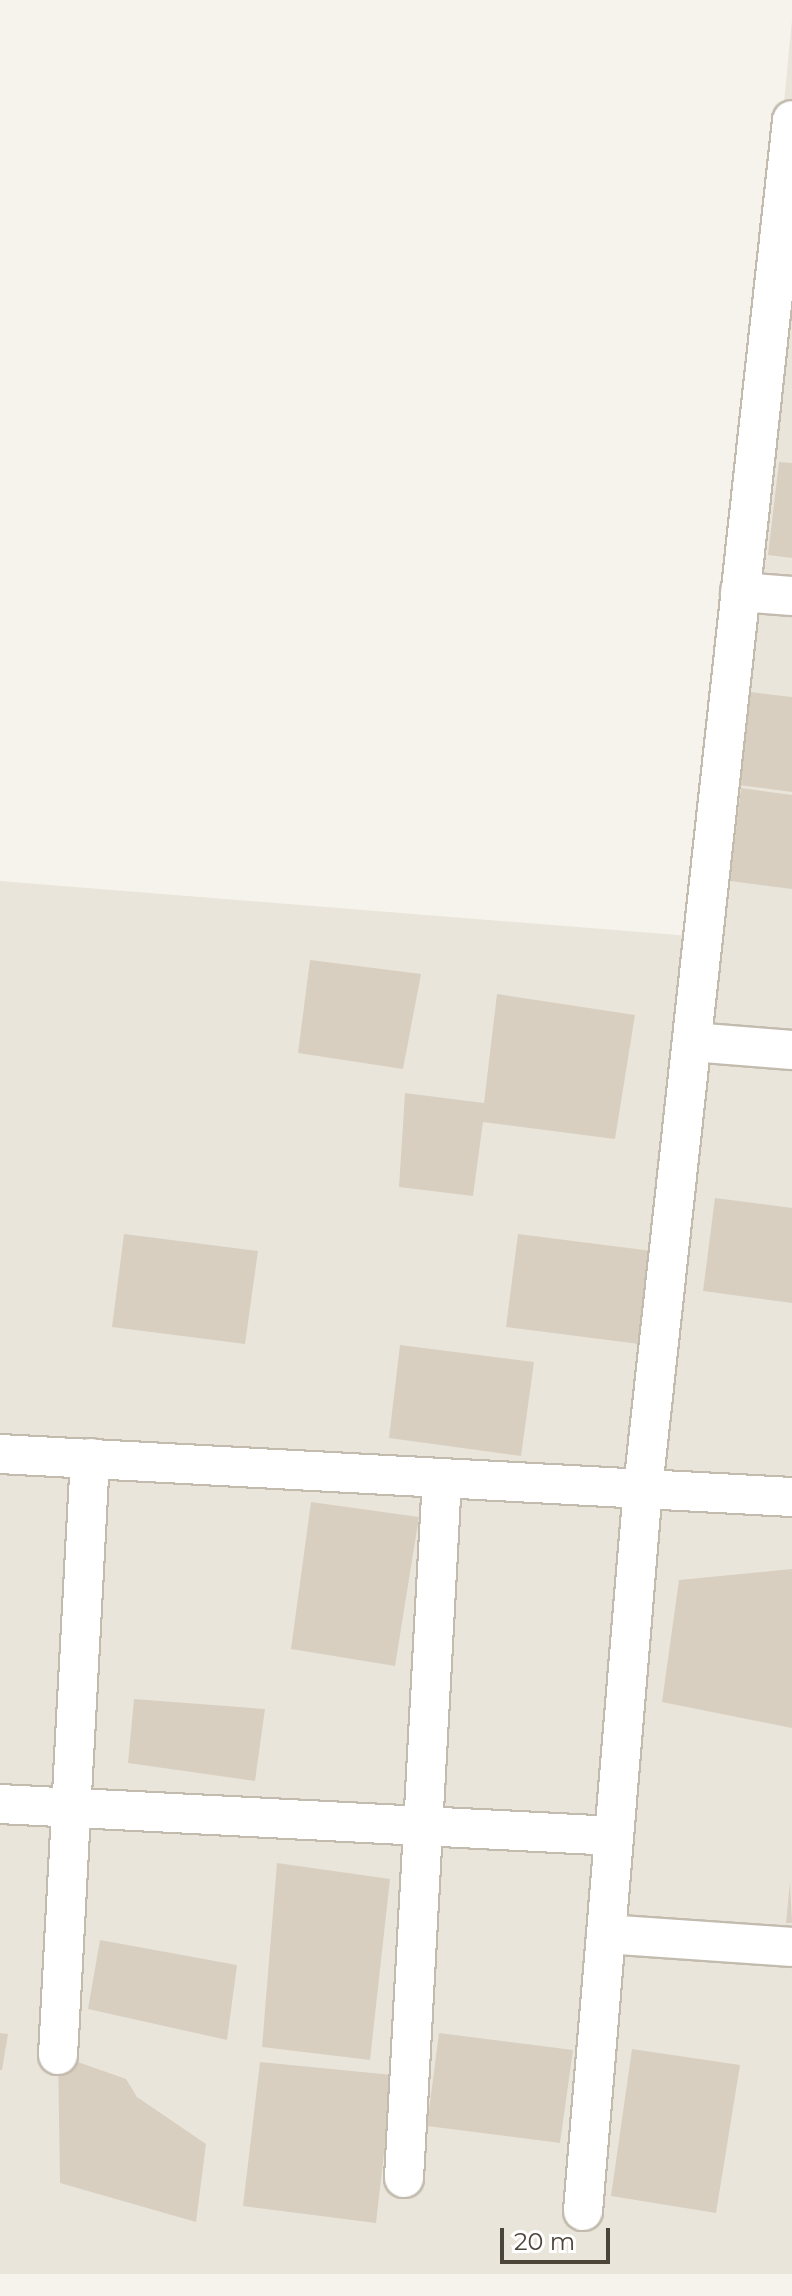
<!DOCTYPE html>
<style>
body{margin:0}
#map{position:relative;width:792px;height:2296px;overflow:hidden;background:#f6f3ec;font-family:Montserrat,sans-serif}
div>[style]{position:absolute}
.residential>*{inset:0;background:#eae5da}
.building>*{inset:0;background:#d8cfc1}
.roads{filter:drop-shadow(2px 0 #c2bbae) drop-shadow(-2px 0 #c2bbae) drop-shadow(0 2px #c2bbae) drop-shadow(0 -2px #c2bbae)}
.street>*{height:38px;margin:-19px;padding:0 19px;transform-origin:19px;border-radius:19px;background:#fff}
span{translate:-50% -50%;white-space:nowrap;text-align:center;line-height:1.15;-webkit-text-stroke:6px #fff;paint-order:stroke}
.scale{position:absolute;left:500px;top:2228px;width:110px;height:36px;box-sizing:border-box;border:4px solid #4b4439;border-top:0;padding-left:10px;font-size:24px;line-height:28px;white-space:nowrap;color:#4b4439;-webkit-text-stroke:6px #fff;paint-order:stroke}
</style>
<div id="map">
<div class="residential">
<div style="clip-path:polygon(792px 20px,792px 2274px,0 2274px,0 881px,703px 937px)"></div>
</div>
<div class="building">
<div style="clip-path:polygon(779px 462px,792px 463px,792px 558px,768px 555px)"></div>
<div style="clip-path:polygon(750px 692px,792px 697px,792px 792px,738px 785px)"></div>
<div style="clip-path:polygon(741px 788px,792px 795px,792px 889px,730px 881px)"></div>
<div style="clip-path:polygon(310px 960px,421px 974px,403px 1069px,298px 1053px)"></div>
<div style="clip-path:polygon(497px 994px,635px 1015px,615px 1139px,483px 1122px,473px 1196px,399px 1187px,405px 1093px,484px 1103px)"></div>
<div style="clip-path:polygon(715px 1198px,792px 1208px,792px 1303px,703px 1291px)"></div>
<div style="clip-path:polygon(124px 1234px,258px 1251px,245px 1344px,112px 1327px)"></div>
<div style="clip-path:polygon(518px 1234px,652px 1251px,639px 1344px,506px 1327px)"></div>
<div style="clip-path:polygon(400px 1345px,534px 1362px,521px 1456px,389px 1438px)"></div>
<div style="clip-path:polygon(311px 1502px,419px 1517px,395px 1666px,291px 1649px)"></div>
<div style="clip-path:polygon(792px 1569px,792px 1728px,662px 1702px,679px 1580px)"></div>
<div style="clip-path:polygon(134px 1699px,265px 1709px,255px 1781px,128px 1763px)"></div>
<div style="clip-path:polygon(277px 1863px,390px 1879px,370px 2060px,262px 2047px)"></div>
<div style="clip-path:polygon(790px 1882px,792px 1923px,786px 1923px)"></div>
<div style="clip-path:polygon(100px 1940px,237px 1965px,227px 2040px,88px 2009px)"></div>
<div style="clip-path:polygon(0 2033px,8px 2034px,2px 2070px,0 2070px)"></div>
<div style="clip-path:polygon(439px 2033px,573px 2050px,560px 2143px,427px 2126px)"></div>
<div style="clip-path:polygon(632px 2049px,740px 2065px,716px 2213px,611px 2196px)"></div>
<div style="clip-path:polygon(58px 2055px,126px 2079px,137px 2097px,206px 2144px,196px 2222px,60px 2183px)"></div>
<div style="clip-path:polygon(260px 2062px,393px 2075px,376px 2223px,243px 2206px)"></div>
</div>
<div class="roads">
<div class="street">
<div style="left:740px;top:592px;width:52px;rotate:4.4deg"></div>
<div style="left:692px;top:1042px;width:100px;rotate:4.6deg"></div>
<div style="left:0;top:1454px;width:793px;rotate:3.11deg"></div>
<div style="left:0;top:1804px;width:615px;rotate:2.98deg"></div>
<div style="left:606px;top:1934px;width:186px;rotate:4deg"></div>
<div style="left:58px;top:2055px;width:598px;rotate:-86.93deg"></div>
<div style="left:404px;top:2178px;width:701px;rotate:-86.89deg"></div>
<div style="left:583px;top:2211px;width:725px;rotate:-85.26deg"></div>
<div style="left:643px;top:1488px;width:1376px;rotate:-83.78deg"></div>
</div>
</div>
<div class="scale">20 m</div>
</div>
